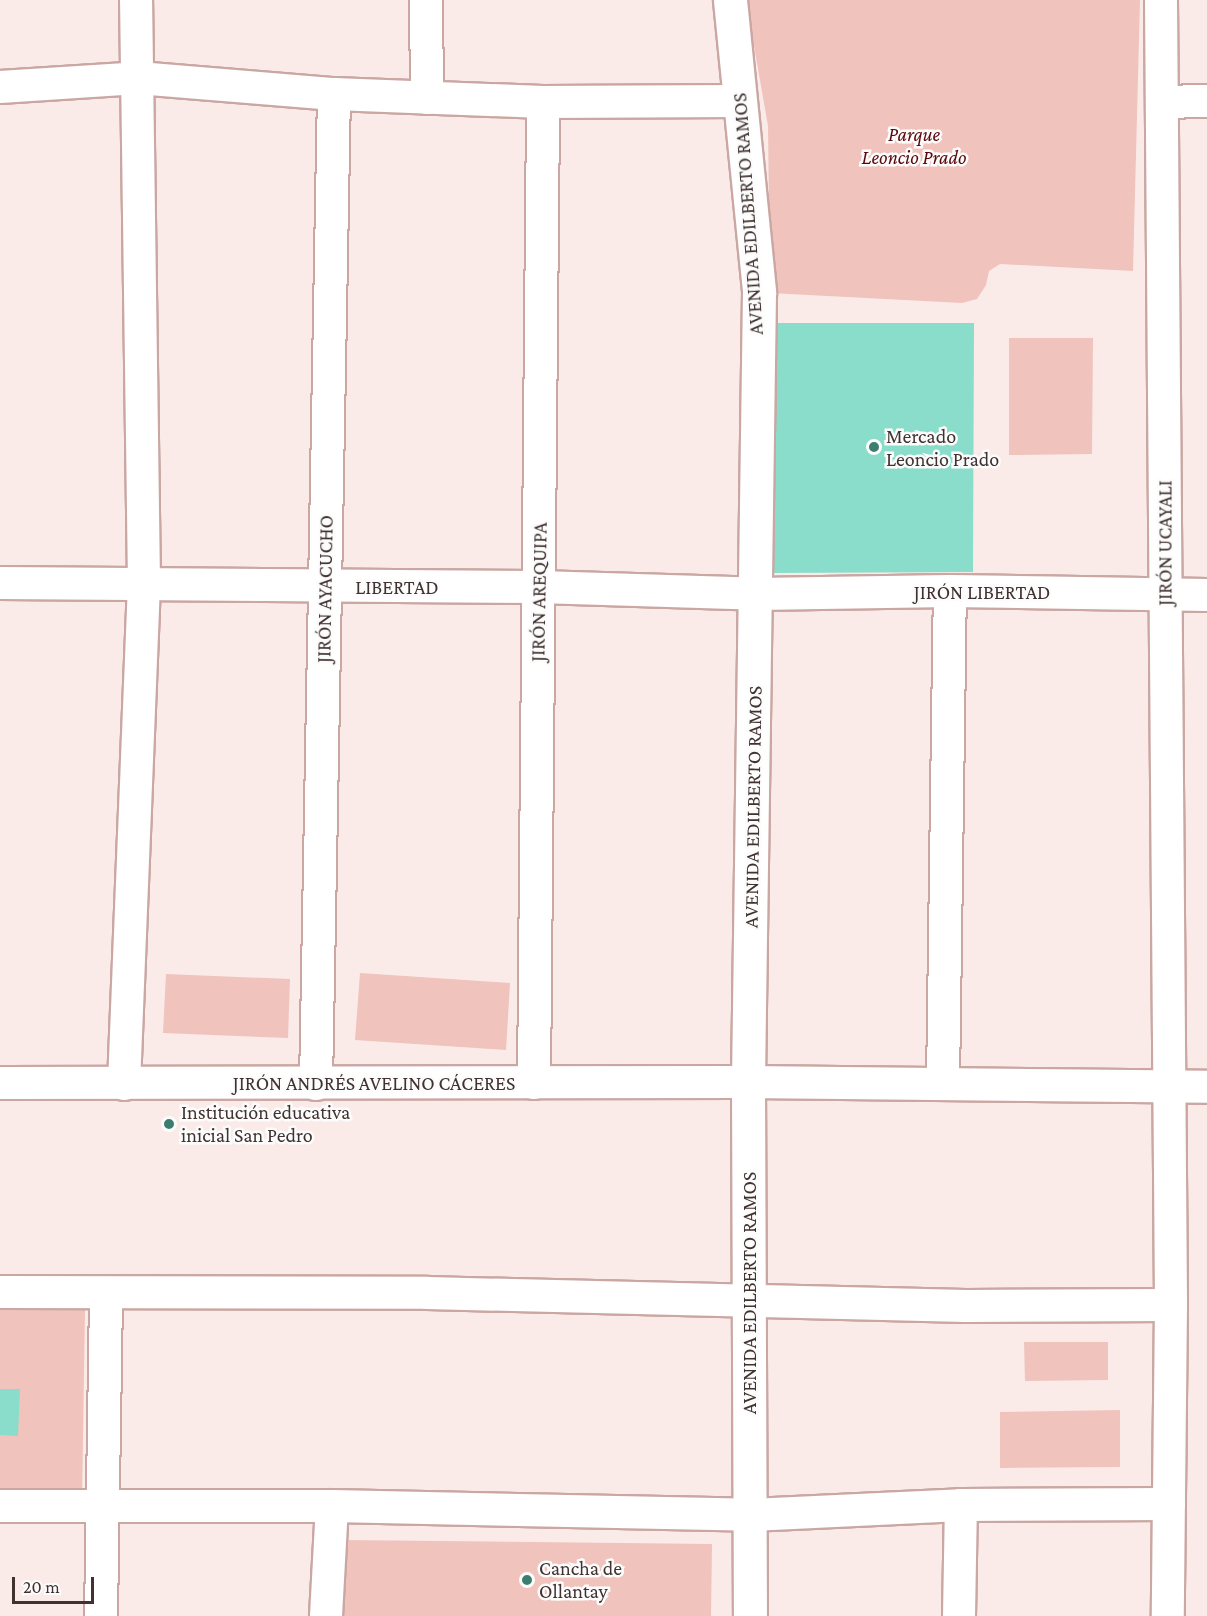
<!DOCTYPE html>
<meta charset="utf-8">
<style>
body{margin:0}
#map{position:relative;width:1207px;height:1616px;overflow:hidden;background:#faebe9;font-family:"Crimson Pro",serif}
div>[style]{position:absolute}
.green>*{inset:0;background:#f0c3bd}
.building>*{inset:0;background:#8addca}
.roads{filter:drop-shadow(2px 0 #caa7a3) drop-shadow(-2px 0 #caa7a3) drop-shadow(0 2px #caa7a3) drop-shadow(0 -2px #caa7a3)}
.minor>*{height:32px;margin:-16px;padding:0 16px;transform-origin:16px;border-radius:16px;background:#fff}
.tertiary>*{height:33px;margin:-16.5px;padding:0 16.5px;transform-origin:16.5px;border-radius:16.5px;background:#fff}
.dots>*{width:16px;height:16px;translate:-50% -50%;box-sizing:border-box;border:3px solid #fcfcfc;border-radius:50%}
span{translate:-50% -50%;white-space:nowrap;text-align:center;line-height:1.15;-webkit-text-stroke:5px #fcfcfc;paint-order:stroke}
.park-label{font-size:20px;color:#5b070a;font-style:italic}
.street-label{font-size:20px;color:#403230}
.poi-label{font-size:20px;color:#403230}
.left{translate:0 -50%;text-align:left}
.scale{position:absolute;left:12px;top:1577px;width:82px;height:27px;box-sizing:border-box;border:3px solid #403230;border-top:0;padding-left:8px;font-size:18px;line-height:21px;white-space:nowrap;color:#403230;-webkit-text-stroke:4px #fcfcfc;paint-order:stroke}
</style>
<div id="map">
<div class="green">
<div style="clip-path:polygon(746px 0,1140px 0,1133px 271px,1000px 264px,989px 271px,986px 285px,977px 299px,962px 303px,770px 293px,768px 126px)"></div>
<div style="clip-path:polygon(1009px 338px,1093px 338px,1092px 454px,1009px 455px)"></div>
<div style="clip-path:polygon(360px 973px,510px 983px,506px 1050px,355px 1040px)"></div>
<div style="clip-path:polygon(166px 974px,290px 979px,288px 1038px,163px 1033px)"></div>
<div style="clip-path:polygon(0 1310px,85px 1310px,82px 1501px,0 1500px)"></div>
<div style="clip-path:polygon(1024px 1342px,1108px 1342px,1108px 1380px,1025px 1381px)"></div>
<div style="clip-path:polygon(1120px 1410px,1120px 1467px,1000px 1468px,1000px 1412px)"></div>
<div style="clip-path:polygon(344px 1540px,712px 1544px,711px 1616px,343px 1616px)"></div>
</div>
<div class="building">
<div style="clip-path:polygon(774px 323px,974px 323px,973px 572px,773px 573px)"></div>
<div style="clip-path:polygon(0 1389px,20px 1389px,18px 1436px,0 1435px)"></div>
</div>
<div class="roads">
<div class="minor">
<div style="left:426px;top:0;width:98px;rotate:89.4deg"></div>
<div style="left:1161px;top:0;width:1305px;rotate:89.56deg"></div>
<div style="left:1171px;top:1305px;width:311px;rotate:90.6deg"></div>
<div style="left:0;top:87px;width:138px;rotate:-3.7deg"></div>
<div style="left:138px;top:78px;width:197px;rotate:4.7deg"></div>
<div style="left:334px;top:94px;width:209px;rotate:2.2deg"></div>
<div style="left:543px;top:102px;width:197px;rotate:-0.3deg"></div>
<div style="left:1162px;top:102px;width:45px;rotate:-1.3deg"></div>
<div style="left:0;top:583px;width:539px;rotate:0.43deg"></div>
<div style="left:539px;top:587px;width:218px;rotate:1.8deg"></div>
<div style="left:757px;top:594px;width:193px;rotate:-0.9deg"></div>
<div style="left:950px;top:591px;width:257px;rotate:0.9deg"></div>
<div style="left:0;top:1083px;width:748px;rotate:-0.08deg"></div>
<div style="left:748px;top:1082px;width:459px;rotate:0.6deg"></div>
<div style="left:534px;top:1083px;width:981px;rotate:-89.47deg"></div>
<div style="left:124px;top:1084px;width:500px;rotate:-87.71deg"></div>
<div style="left:144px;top:584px;width:584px;rotate:-90.78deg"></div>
<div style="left:316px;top:1084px;width:990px;rotate:-88.96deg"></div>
<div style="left:943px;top:1084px;width:493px;rotate:-89.2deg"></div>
<div style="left:0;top:1292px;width:427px;rotate:0.1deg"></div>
<div style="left:427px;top:1293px;width:539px;rotate:1.38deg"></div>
<div style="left:966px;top:1306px;width:205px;rotate:-0.3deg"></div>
<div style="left:0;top:1506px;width:332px"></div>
<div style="left:332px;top:1506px;width:419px;rotate:1.2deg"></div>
<div style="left:751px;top:1515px;width:210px;rotate:-2.7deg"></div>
<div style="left:961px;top:1505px;width:208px;rotate:-0.3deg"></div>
<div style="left:101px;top:1616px;width:322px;rotate:-89.1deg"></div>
<div style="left:326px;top:1616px;width:110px;rotate:-86.9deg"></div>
<div style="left:959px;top:1616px;width:111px;rotate:-89deg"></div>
</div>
<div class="tertiary">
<div style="left:730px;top:0;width:293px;rotate:84.3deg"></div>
<div style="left:759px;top:292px;width:790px;rotate:90.8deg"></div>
<div style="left:748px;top:1082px;width:534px;rotate:89.79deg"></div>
</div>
</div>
<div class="dots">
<div style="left:874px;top:447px;background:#3b7e70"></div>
<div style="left:169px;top:1124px;background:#3b7e70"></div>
<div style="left:527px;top:1580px;background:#3b7e70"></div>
</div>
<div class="park-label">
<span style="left:914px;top:146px">Parque<br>Leoncio Prado</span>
</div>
<div class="street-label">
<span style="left:748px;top:214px;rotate:-94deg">AVENIDA EDILBERTO RAMOS</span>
<span style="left:1165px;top:543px;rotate:-90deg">JIRÓN UCAYALI</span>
<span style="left:397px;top:587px">LIBERTAD</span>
<span style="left:325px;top:589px;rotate:-89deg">JIRÓN AYACUCHO</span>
<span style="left:539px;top:592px;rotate:-89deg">JIRÓN AREQUIPA</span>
<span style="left:982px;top:592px">JIRÓN LIBERTAD</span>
<span style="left:753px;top:807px;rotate:-89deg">AVENIDA EDILBERTO RAMOS</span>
<span style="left:374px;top:1083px">JIRÓN ANDRÉS AVELINO CÁCERES</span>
<span style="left:749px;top:1293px;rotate:-90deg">AVENIDA EDILBERTO RAMOS</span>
</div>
<div class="poi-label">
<span class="left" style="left:886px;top:448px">Mercado<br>Leoncio Prado</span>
<span class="left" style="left:181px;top:1124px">Institución educativa<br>inicial San Pedro</span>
<span class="left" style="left:539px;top:1580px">Cancha de<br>Ollantay</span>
</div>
<div class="scale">20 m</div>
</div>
